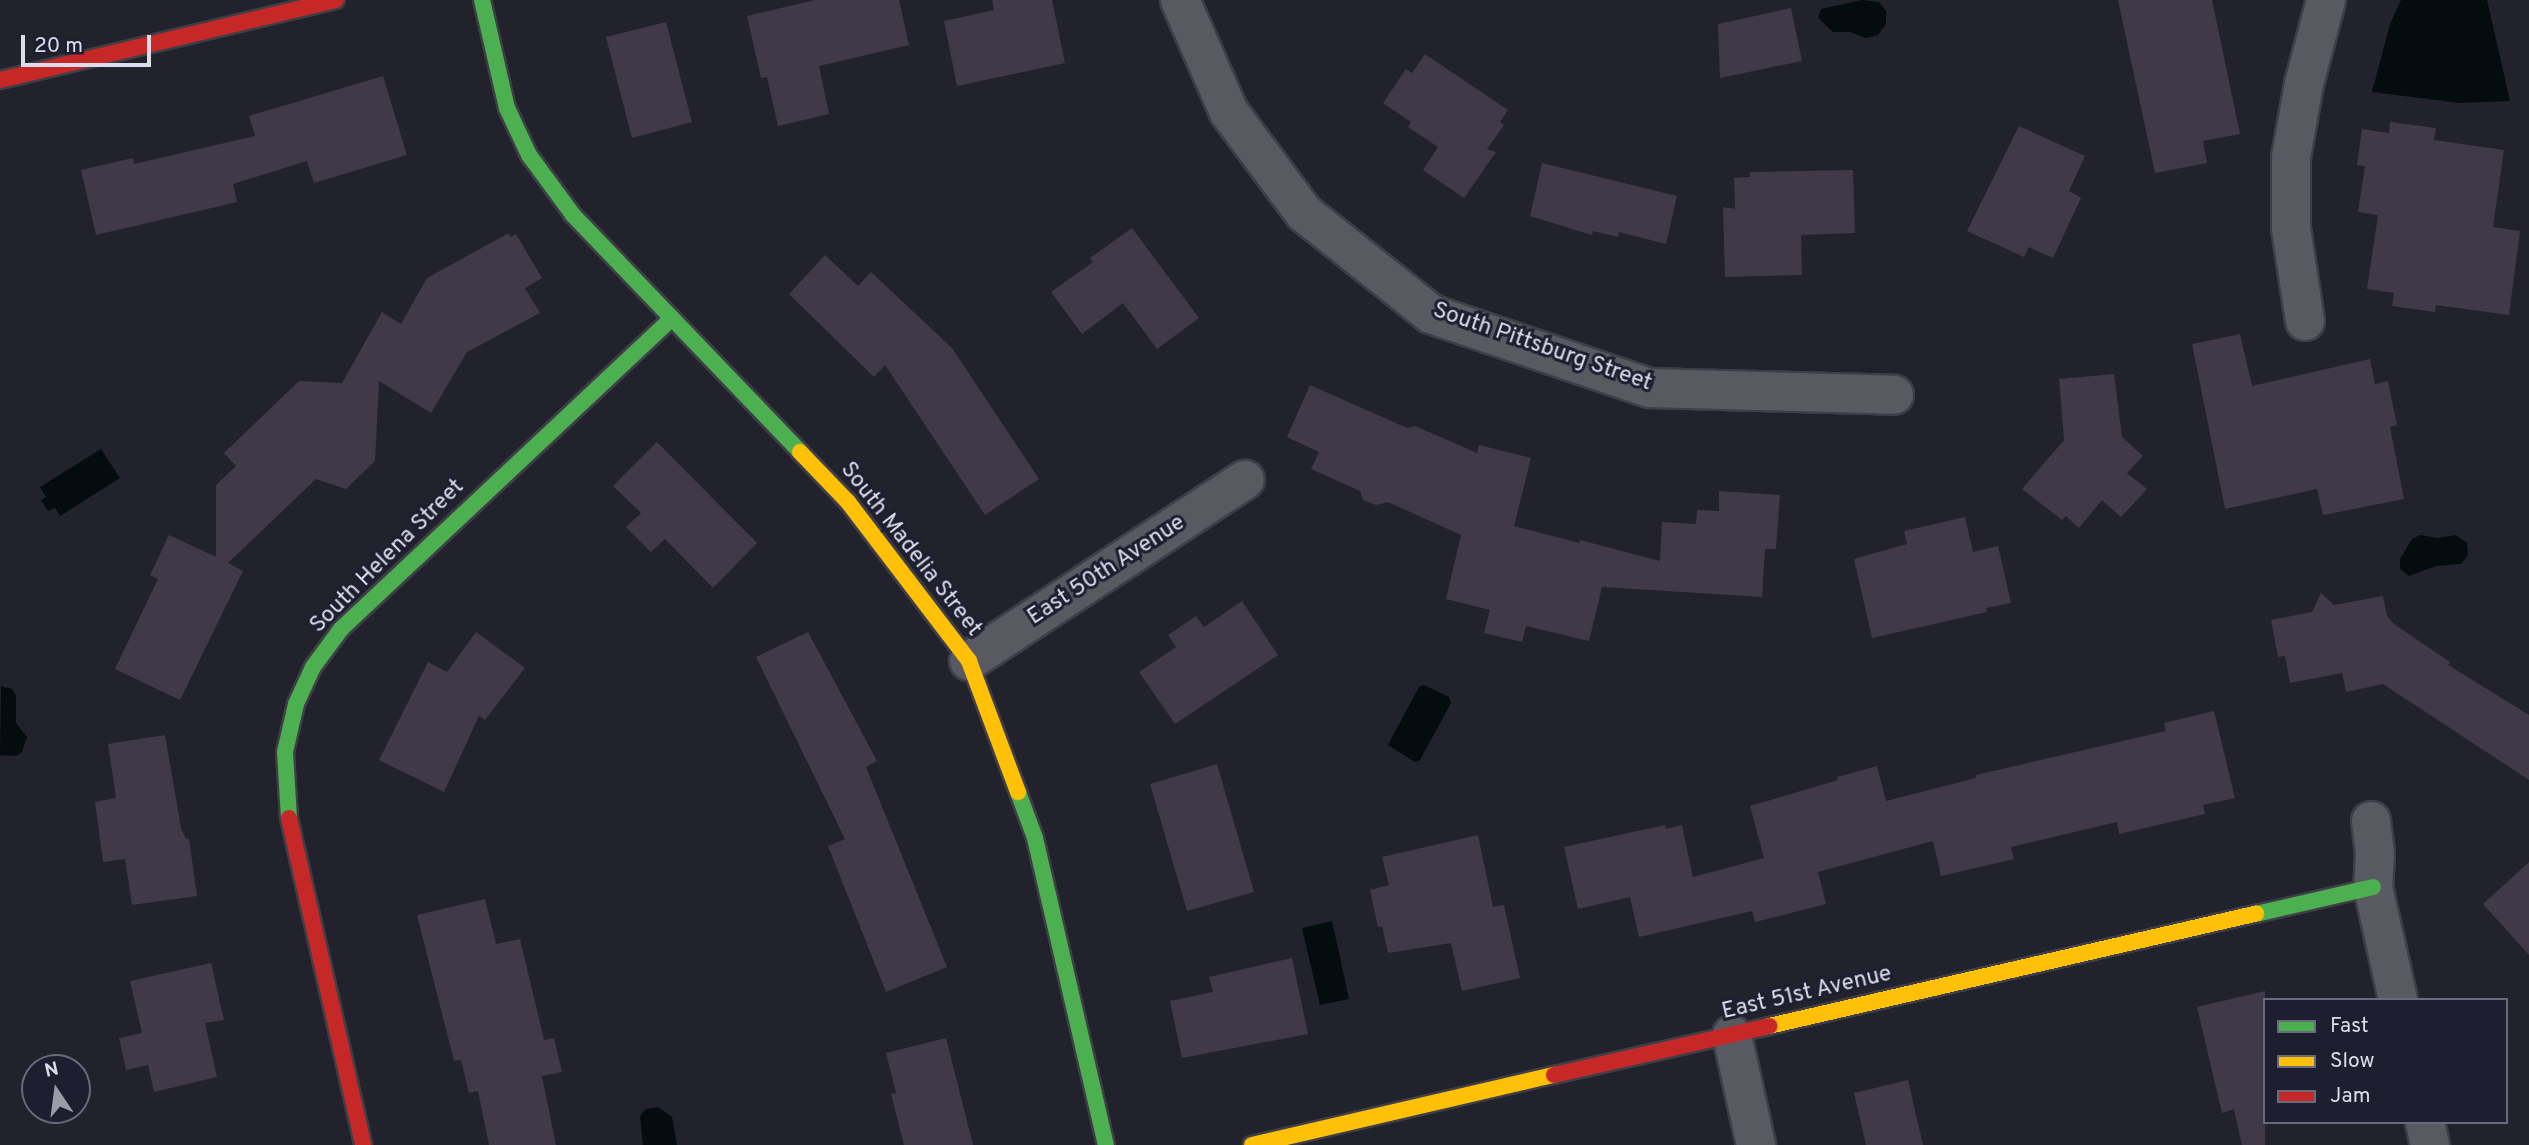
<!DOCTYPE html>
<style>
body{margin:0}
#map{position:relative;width:2529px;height:1145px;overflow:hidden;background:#22222c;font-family:Overpass,sans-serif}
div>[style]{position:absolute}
.water>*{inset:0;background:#050c0f}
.building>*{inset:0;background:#403948}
.roads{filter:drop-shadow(2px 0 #3e3e47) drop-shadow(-2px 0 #3e3e47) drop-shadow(0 2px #3e3e47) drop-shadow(0 -2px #3e3e47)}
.street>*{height:38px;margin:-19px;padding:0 19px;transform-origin:19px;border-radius:19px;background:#595962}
.fast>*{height:16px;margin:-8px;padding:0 8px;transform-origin:8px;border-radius:8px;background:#4caf50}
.slow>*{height:16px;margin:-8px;padding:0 8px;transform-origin:8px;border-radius:8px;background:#ffc107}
.jam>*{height:16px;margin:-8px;padding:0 8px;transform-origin:8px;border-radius:8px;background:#c62828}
span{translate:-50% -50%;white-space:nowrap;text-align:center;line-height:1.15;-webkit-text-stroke:6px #1d1f31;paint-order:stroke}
.street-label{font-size:23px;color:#dcddea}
.legend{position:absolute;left:2263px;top:998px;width:245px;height:126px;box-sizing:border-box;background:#1d1f31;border:2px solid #696b7b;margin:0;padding:9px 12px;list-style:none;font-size:21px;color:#dcddea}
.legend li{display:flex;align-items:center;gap:14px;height:35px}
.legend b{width:35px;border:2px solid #696b7b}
.north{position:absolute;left:21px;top:1054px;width:70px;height:70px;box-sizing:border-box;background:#1d1f31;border:2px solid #696b7b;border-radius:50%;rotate:347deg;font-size:19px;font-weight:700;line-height:28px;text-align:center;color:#dcddea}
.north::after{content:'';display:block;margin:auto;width:24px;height:32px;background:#9b9ca8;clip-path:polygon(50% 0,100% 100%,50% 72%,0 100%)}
.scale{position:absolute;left:21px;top:35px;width:130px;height:32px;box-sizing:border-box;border:4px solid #dcddea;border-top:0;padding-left:9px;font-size:21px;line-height:24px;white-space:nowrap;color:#dcddea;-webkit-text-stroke:5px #1d1f31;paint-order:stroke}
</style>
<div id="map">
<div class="water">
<div style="clip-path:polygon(1862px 0,1879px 2px,1886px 11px,1886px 24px,1878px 35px,1866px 38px,1850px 32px,1833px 32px,1818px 18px,1821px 9px)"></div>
<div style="clip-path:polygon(2401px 0,2487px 0,2510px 101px,2460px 103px,2372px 92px,2390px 24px)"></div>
<div style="clip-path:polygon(101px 449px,120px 478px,60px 516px,55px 508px,48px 511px,41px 500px,46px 497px,40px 487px)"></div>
<div style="clip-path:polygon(2420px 535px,2437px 538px,2456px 535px,2467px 543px,2468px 555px,2461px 564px,2436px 566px,2409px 576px,2400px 569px,2400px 559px,2412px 539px)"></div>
<div style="clip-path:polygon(1424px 685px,1449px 697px,1451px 703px,1420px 760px,1415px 762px,1388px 745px,1419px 687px)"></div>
<div style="clip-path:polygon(1px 686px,12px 689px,16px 696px,16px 723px,27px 737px,22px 752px,16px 756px,0 755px)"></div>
<div style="clip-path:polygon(1332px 921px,1349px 999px,1320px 1005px,1302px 928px)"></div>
<div style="clip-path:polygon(658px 1107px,672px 1117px,677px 1145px,643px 1145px,640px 1116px,646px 1109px)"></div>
</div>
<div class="building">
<div style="clip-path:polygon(815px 0,899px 0,909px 45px,819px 66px,829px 114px,778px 126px,767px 77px,761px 78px,747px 16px)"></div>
<div style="clip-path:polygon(992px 0,1052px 0,1065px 63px,957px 86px,944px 21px,994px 10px)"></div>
<div style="clip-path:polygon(2118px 0,2212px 0,2240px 134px,2203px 141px,2207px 163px,2155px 173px)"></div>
<div style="clip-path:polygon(1791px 8px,1802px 61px,1720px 78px,1718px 24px)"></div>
<div style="clip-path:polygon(666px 22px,692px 122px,632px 138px,606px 37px)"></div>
<div style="clip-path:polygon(1425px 54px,1508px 110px,1500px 122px,1504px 125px,1487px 149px,1496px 152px,1464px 198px,1423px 170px,1438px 147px,1408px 127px,1411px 122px,1383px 103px,1406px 69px,1412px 73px)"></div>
<div style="clip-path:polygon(383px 76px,407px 155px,314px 183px,307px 161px,233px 184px,237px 202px,96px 235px,81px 170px,133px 158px,134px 164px,255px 136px,249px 116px)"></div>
<div style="clip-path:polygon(2390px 122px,2436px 128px,2434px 140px,2504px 150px,2493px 227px,2520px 231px,2509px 315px,2436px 305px,2435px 312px,2392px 306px,2394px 293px,2367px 289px,2378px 215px,2358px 212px,2365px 166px,2357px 165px,2362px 129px,2389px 133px)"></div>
<div style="clip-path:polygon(2019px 126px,2085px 156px,2069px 191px,2081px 198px,2053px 258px,2029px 247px,2024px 257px,1967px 231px)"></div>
<div style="clip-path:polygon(1542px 163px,1677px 196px,1666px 244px,1619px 232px,1618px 237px,1593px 231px,1592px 235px,1530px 216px)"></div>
<div style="clip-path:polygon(1853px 170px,1855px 233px,1801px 235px,1802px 275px,1725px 277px,1723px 207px,1735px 209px,1734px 178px,1750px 177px,1750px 172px)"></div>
<div style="clip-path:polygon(1132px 228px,1199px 318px,1157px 349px,1123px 303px,1082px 334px,1051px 292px,1093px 262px,1090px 258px)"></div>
<div style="clip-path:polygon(509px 233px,510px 237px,516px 234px,542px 278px,525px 288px,540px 313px,467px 352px,431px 413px,379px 381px,375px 461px,346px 489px,316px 479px,228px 563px,243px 571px,180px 700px,115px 669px,158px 579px,150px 575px,169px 535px,216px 557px,216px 485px,236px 466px,224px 453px,299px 381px,342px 383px,382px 312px,401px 324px,427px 278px)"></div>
<div style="clip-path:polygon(825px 255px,858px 286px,871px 272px,952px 348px,1039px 479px,985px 515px,885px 365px,874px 377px,789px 294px)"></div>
<div style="clip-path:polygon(2240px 334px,2252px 386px,2370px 359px,2375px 384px,2388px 381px,2397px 425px,2390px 427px,2404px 499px,2323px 515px,2317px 489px,2225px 509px,2192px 344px)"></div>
<div style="clip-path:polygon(2114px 374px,2122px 437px,2143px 456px,2127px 473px,2147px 489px,2121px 517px,2102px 500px,2079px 528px,2066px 516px,2062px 520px,2022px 489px,2064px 440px,2059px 379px)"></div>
<div style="clip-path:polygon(1310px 385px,1407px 428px,1415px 426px,1477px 453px,1479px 445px,1531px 458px,1514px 526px,1579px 543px,1580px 540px,1660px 561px,1662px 522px,1696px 524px,1697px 510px,1719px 511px,1719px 491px,1780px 495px,1776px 549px,1765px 549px,1762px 597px,1602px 587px,1589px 641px,1526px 626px,1522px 642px,1484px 633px,1490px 610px,1446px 599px,1461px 535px,1388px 502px,1376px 505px,1363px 500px,1360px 491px,1311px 469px,1319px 452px,1287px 437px)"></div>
<div style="clip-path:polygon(657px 442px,757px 543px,713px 588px,665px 539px,651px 552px,626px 527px,641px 513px,613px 486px)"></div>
<div style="clip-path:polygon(1965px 517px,1973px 552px,1998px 546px,2011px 603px,1986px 608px,1987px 612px,1872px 638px,1854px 559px,1907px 544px,1904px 531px)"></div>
<div style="clip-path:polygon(2321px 593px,2334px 605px,2383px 596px,2387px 616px,2394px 624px,2450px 662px,2448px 665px,2529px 715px,2529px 780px,2383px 684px,2346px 692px,2342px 673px,2290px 683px,2285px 656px,2278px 657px,2271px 620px,2312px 612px)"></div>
<div style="clip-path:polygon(1242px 601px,1278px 655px,1175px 724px,1139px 672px,1176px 647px,1168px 635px,1196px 616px,1204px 627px)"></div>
<div style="clip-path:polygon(476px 632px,525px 668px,485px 720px,479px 716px,444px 792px,379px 760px,428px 662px,447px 672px)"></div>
<div style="clip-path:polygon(808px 632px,877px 761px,866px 767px,947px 967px,886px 992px,828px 846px,845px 839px,756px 657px)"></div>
<div style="clip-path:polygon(2214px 711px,2235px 798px,2203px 805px,2205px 814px,2119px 834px,2117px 822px,2011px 847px,2014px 859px,1941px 876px,1933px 841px,1818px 872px,1826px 904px,1755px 922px,1752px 911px,1639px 937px,1630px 897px,1578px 909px,1564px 847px,1665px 825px,1666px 829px,1682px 825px,1693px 877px,1764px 858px,1750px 806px,1838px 780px,1837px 777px,1877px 766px,1886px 801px,1976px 778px,1976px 775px,2166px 731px,2164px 723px)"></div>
<div style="clip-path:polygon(165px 735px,181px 828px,186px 839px,189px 839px,197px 896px,132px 905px,125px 859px,103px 862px,95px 802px,116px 798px,108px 744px)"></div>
<div style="clip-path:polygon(1217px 764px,1254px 892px,1187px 911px,1150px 784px)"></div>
<div style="clip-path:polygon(1478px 835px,1493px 907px,1504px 905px,1520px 978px,1462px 991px,1451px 943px,1388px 953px,1382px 926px,1378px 927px,1370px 890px,1389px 885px,1382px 857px)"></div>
<div style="clip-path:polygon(2529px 862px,2529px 955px,2483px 904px)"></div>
<div style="clip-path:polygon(485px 899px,496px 944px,520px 939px,544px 1040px,554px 1038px,562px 1072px,542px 1076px,556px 1145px,489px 1145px,478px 1091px,469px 1093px,461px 1060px,454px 1061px,417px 915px)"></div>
<div style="clip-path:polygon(1292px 958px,1308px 1034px,1182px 1058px,1170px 1001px,1213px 992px,1209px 977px)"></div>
<div style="clip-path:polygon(211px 963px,224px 1020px,205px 1023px,217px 1077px,154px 1092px,148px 1065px,126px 1070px,119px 1038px,142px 1033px,130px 981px)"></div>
<div style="clip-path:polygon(2265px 991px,2265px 1145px,2242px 1145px,2234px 1109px,2222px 1113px,2197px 1007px)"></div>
<div style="clip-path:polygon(946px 1038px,973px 1145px,904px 1145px,891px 1094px,896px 1093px,886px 1053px)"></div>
<div style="clip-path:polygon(1908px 1080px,1923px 1145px,1866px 1145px,1854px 1093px)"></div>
</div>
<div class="roads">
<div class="street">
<div style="left:1180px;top:0;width:122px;rotate:66.4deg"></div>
<div style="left:1229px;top:112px;width:126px;rotate:53.4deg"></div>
<div style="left:1304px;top:213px;width:162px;rotate:38.5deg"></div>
<div style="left:1431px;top:314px;width:231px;rotate:18.7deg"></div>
<div style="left:1650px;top:388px;width:244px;rotate:1.6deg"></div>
<div style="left:2305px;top:321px;width:94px;rotate:-98.6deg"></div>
<div style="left:2291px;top:228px;width:71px;rotate:-90deg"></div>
<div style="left:2291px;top:157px;width:74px;rotate:-79.9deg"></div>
<div style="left:2304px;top:84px;width:87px;rotate:-75.3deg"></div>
<div style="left:969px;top:661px;width:330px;rotate:-33.3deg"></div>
<div style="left:2371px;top:821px;width:32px;rotate:83deg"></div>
<div style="left:2375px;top:853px;width:34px;rotate:93deg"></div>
<div style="left:2373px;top:887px;width:116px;rotate:77.5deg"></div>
<div style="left:1732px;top:1035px;width:113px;rotate:77.7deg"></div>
<div style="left:2425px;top:1122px;width:24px;rotate:78deg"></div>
</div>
<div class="fast">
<div style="left:482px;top:0;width:111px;rotate:77deg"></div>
<div style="left:507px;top:108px;width:52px;rotate:64.9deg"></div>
<div style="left:529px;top:155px;width:74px;rotate:53.7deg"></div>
<div style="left:573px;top:215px;width:328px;rotate:46.2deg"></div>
<div style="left:1018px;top:792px;width:49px;rotate:69.7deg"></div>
<div style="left:1035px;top:838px;width:315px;rotate:77deg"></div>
<div style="left:289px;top:818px;width:66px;rotate:-93.5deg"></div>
<div style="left:285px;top:752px;width:49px;rotate:-77.1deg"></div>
<div style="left:296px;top:704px;width:41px;rotate:-65.3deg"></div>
<div style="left:313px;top:667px;width:47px;rotate:-53.6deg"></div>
<div style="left:341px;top:629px;width:454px;rotate:-43.2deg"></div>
<div style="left:2256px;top:914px;width:120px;rotate:-13deg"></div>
</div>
<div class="slow">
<div style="left:800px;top:452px;width:69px;rotate:46.2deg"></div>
<div style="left:848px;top:502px;width:200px;rotate:52.7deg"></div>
<div style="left:969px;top:661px;width:140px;rotate:69.5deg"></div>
<div style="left:1769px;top:1026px;width:500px;rotate:-13deg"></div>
<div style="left:1252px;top:1145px;width:310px;rotate:-13.1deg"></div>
</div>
<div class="jam">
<div style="left:0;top:80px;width:345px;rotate:-13.4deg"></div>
<div style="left:289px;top:818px;width:335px;rotate:77.2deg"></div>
<div style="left:1554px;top:1075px;width:221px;rotate:-12.8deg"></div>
</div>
</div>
<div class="street-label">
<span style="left:1542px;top:348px;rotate:19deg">South Pittsburg Street</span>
<span style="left:910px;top:550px;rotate:52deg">South Madelia Street</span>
<span style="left:388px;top:557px;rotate:-45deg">South Helena Street</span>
<span style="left:1107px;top:571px;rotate:-33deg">East 50th Avenue</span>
<span style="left:1807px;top:994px;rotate:-13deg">East 51st Avenue</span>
</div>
<ul class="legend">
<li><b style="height:9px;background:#4caf50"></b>Fast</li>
<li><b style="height:9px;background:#ffc107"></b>Slow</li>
<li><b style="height:9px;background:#c62828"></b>Jam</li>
</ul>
<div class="north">N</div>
<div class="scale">20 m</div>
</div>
